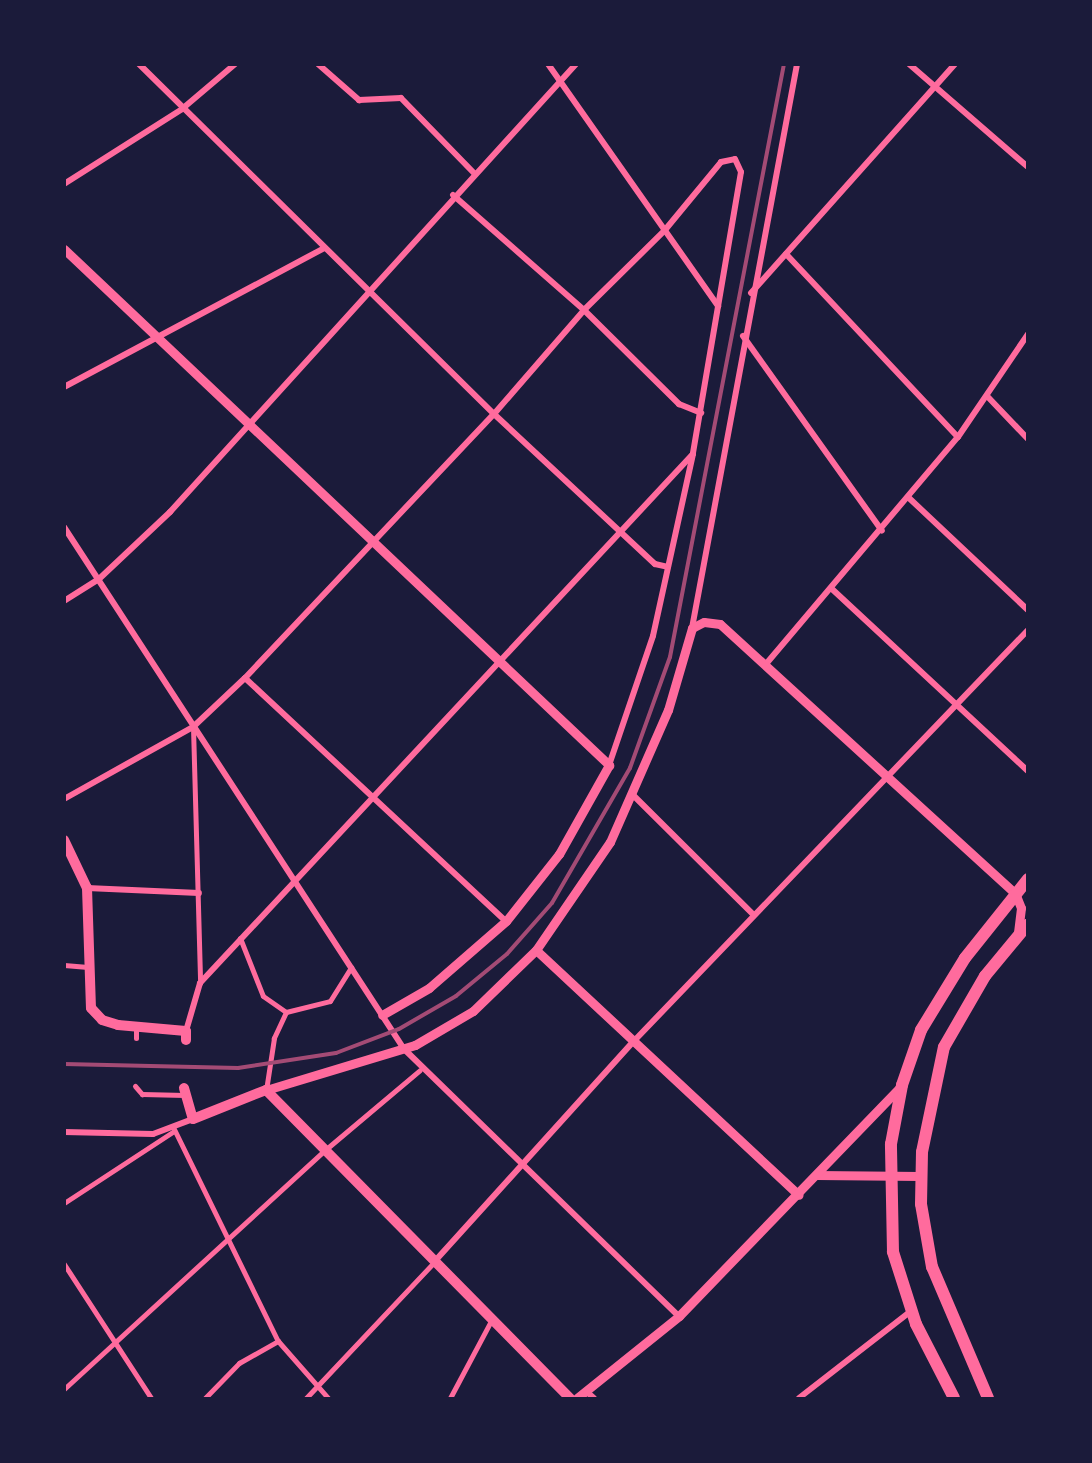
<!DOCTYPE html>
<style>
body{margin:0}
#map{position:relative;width:1092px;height:1463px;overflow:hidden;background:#1b1b3a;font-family:"Noto Sans",sans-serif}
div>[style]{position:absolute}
.pedestrian>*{height:5px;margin:-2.5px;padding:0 2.5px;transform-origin:2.5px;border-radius:2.5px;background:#ff6b9d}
.minor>*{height:6px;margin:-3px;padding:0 3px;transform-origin:3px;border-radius:3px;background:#ff6b9d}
.tertiary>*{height:9px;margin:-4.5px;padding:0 4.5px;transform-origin:4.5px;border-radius:4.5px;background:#ff6b9d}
.secondary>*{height:10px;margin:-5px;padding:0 5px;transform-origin:5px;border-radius:5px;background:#ff6b9d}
.primary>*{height:12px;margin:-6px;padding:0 6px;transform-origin:6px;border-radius:6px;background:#ff6b9d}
.rail>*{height:4px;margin:-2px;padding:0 2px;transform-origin:2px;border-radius:2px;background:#a44b75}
span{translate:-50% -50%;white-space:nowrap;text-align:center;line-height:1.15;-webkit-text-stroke:4.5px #1b1b3a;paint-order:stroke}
.frame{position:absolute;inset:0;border:66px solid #1b1b3a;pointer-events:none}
</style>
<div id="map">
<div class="pedestrian">
<div style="left:193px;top:727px;width:256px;rotate:88.4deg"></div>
<div style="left:240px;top:938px;width:62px;rotate:68.4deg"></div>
<div style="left:263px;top:996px;width:28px;rotate:35deg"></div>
<div style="left:286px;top:1012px;width:29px;rotate:115deg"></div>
<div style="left:274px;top:1038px;width:53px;rotate:98.7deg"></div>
<div style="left:64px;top:965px;width:24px;rotate:5deg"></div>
<div style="left:286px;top:1012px;width:45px;rotate:-14deg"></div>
<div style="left:330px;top:1001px;width:40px;rotate:-58deg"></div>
<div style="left:136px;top:1038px;width:12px;rotate:-90deg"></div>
<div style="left:135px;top:1086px;width:11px;rotate:49deg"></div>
<div style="left:142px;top:1094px;width:43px;rotate:1.3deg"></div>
<div style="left:173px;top:1127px;width:238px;rotate:63.9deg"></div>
<div style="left:278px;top:1341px;width:76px;rotate:48.7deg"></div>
<div style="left:64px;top:1203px;width:131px;rotate:-33.2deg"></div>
<div style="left:64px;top:1264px;width:160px;rotate:57deg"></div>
<div style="left:64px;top:1389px;width:354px;rotate:-42.5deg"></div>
<div style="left:325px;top:1150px;width:124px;rotate:-40.1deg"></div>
<div style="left:205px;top:1398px;width:49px;rotate:-45.8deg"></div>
<div style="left:239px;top:1363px;width:45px;rotate:-29.4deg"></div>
<div style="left:306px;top:1398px;width:188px;rotate:-46.7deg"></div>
<div style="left:450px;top:1398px;width:89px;rotate:-62deg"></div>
</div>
<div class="minor">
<div style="left:139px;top:64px;width:499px;rotate:44.6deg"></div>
<div style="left:494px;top:414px;width:220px;rotate:43deg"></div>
<div style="left:655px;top:564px;width:13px;rotate:13deg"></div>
<div style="left:318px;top:64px;width:55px;rotate:41.3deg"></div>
<div style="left:359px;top:100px;width:42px;rotate:-2.7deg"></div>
<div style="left:401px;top:98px;width:106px;rotate:45.8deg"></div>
<div style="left:548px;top:64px;width:296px;rotate:54.9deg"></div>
<div style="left:909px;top:64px;width:157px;rotate:40.9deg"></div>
<div style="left:64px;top:184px;width:140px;rotate:-32.4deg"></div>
<div style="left:182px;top:109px;width:70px;rotate:-40.3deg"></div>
<div style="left:453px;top:195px;width:174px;rotate:41.3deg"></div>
<div style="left:584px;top:310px;width:134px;rotate:44.7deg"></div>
<div style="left:679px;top:404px;width:24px;rotate:22deg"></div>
<div style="left:786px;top:254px;width:251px;rotate:46.8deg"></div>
<div style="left:751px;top:293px;width:307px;rotate:-48.3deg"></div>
<div style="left:743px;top:336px;width:239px;rotate:54.5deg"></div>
<div style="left:64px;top:387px;width:295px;rotate:-28.1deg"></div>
<div style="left:987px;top:396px;width:59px;rotate:46.4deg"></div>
<div style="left:909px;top:498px;width:163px;rotate:43.3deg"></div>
<div style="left:64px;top:527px;width:623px;rotate:56.92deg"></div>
<div style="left:404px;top:1049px;width:383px;rotate:44.2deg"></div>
<div style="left:832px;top:589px;width:267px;rotate:42.9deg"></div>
<div style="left:64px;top:601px;width:41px;rotate:-32.2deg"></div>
<div style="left:99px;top:579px;width:98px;rotate:-43.3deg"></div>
<div style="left:170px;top:512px;width:605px;rotate:-47.82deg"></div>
<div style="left:692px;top:628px;width:574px;rotate:-79.45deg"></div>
<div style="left:766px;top:664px;width:297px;rotate:-49.8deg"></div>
<div style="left:958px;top:437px;width:125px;rotate:-55.8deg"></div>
<div style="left:245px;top:678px;width:357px;rotate:43deg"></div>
<div style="left:633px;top:795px;width:170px;rotate:44.8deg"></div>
<div style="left:64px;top:799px;width:148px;rotate:-29.2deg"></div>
<div style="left:193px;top:727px;width:71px;rotate:-43.3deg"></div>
<div style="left:245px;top:678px;width:363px;rotate:-46.7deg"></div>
<div style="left:494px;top:414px;width:138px;rotate:-49.1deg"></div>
<div style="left:584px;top:310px;width:114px;rotate:-44.6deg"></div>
<div style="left:665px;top:230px;width:88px;rotate:-50.5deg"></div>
<div style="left:721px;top:162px;width:14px;rotate:-12deg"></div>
<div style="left:735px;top:159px;width:14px;rotate:65deg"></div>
<div style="left:741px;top:172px;width:286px;rotate:99.7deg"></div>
<div style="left:693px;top:454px;width:186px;rotate:102.4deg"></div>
<div style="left:653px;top:636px;width:136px;rotate:108.8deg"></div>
<div style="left:87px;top:888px;width:112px;rotate:2.6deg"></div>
<div style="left:186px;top:1031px;width:50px;rotate:-73.7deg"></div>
<div style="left:200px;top:983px;width:723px;rotate:-47.02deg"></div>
<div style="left:64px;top:1132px;width:89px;rotate:1.3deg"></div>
<div style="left:153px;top:1134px;width:43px;rotate:-20.6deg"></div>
<div style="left:435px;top:1261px;width:297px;rotate:-47.9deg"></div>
<div style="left:634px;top:1041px;width:569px;rotate:-46.21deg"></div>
<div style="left:587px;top:1392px;width:9px;rotate:41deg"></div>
<div style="left:799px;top:1398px;width:142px;rotate:-37.8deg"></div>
</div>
<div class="tertiary">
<div style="left:64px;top:249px;width:751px;rotate:43.43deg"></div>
<div style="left:609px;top:765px;width:102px;rotate:119.3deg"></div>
<div style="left:559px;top:854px;width:85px;rotate:128.3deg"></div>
<div style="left:506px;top:921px;width:102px;rotate:139deg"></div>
<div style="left:429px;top:988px;width:54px;rotate:150.1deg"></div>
<div style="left:536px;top:950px;width:359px;rotate:43deg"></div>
<div style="left:266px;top:1090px;width:156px;rotate:-16.8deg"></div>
<div style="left:415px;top:1045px;width:67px;rotate:-30.4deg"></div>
<div style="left:473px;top:1011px;width:88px;rotate:-44.1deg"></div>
<div style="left:536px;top:950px;width:131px;rotate:-55.6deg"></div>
<div style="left:610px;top:842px;width:144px;rotate:-66.3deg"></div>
<div style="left:668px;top:710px;width:85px;rotate:-73.7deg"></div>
<div style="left:692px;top:628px;width:13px;rotate:-27deg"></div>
<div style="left:704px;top:622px;width:16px;rotate:7deg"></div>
<div style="left:720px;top:624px;width:399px;rotate:42.4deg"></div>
<div style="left:1015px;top:893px;width:16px;rotate:68deg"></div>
<div style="left:1021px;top:908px;width:26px;rotate:97deg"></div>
<div style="left:816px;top:1175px;width:104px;rotate:0.6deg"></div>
<div style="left:577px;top:1398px;width:131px;rotate:-38.8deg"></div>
<div style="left:679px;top:1316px;width:321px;rotate:-46deg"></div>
</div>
<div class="secondary">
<div style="left:64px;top:840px;width:53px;rotate:64.4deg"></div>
<div style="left:87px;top:888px;width:120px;rotate:88.1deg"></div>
<div style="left:91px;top:1008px;width:16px;rotate:47deg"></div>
<div style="left:102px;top:1020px;width:17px;rotate:17deg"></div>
<div style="left:118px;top:1025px;width:68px;rotate:5deg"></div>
<div style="left:186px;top:1031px;width:9px;rotate:90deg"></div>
<div style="left:184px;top:1088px;width:32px;rotate:74deg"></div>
<div style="left:193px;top:1119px;width:79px;rotate:-21.7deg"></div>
<div style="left:266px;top:1090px;width:433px;rotate:45.4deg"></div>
</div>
<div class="primary">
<div style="left:954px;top:1398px;width:83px;rotate:-117.2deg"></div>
<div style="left:916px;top:1324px;width:76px;rotate:-107.7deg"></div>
<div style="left:893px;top:1252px;width:108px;rotate:-91.1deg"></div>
<div style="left:891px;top:1144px;width:60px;rotate:-79.4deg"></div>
<div style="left:902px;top:1085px;width:58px;rotate:-70.9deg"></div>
<div style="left:921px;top:1030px;width:84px;rotate:-58.6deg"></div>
<div style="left:965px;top:958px;width:101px;rotate:-51.4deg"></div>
<div style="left:988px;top:1398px;width:142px;rotate:-113.1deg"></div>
<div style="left:932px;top:1267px;width:64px;rotate:-99.9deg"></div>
<div style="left:921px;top:1204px;width:52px;rotate:-88.9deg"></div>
<div style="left:922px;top:1152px;width:107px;rotate:-78.2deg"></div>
<div style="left:944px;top:1047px;width:82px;rotate:-60deg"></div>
<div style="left:985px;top:976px;width:67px;rotate:-50.4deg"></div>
</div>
<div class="rail">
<div style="left:64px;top:1064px;width:174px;rotate:1.3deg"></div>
<div style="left:238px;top:1068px;width:99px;rotate:-8.7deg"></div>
<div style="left:336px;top:1053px;width:67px;rotate:-20.9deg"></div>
<div style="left:399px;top:1029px;width:66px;rotate:-30.1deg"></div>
<div style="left:456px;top:996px;width:66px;rotate:-39.5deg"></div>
<div style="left:507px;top:954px;width:68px;rotate:-48.6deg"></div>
<div style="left:552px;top:903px;width:156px;rotate:-60deg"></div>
<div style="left:630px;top:768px;width:118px;rotate:-70.2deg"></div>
<div style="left:670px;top:657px;width:604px;rotate:-79.12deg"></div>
</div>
<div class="frame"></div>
</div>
